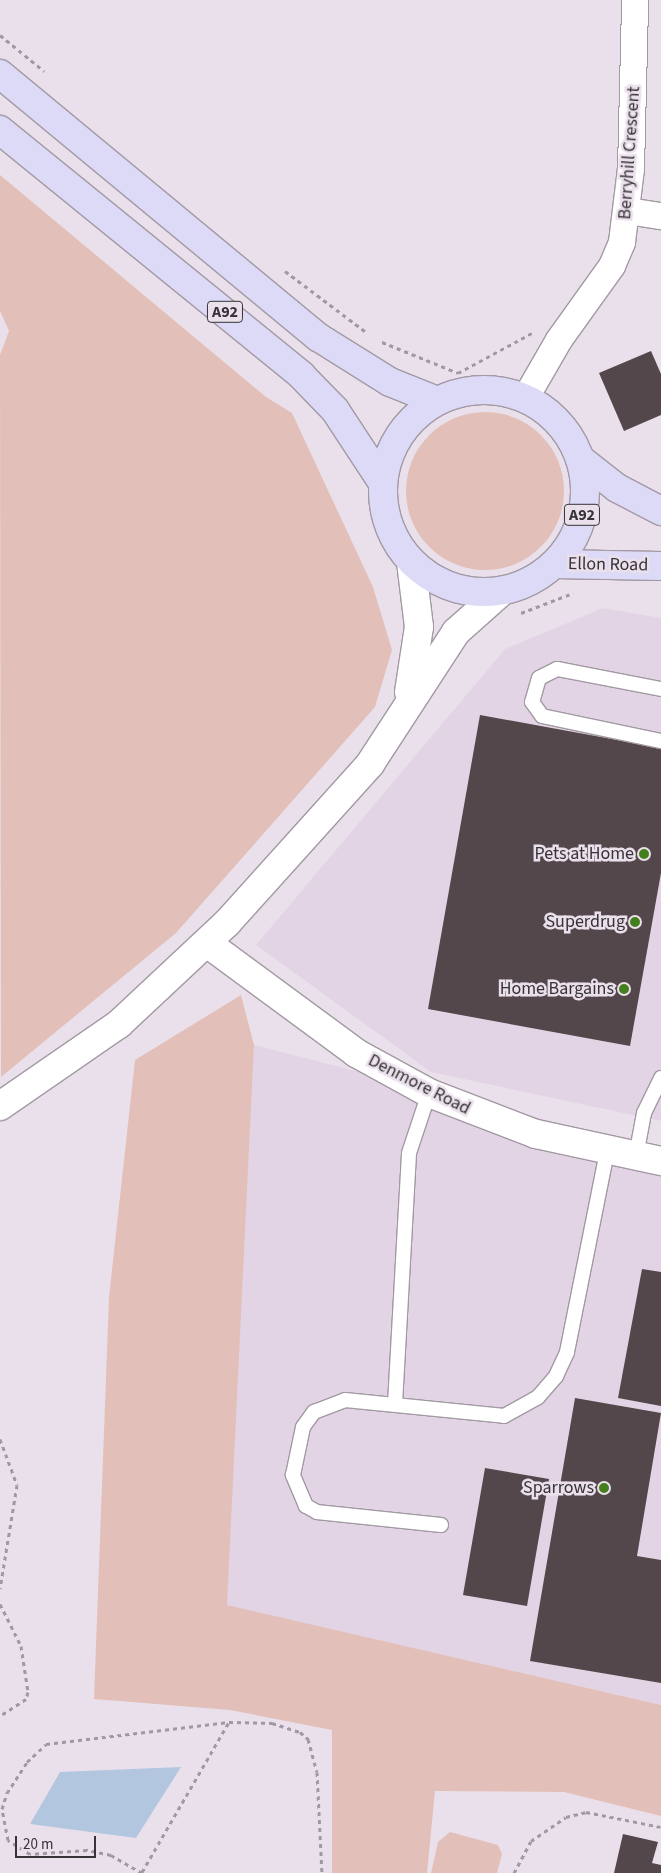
<!DOCTYPE html>
<style>
body{margin:0}
#map{position:relative;width:661px;height:1873px;overflow:hidden;background:#eae0eb;font-family:"Source Sans 3",sans-serif}
div>[style]{position:absolute}
.built>*{inset:0;background:#e3d4e5}
.green>*{inset:0;background:#e2c0b9}
.round{border-radius:50%}
.water>*{inset:0;background:#b2c6df}
.building>*{inset:0;background:#53474b}
.path>*{height:3px;margin-top:-1.5px;transform-origin:0;background:repeating-linear-gradient(90deg,#a099a1 0 4px,transparent 0 8px)}
.roads{filter:drop-shadow(1px 0 #a299a3) drop-shadow(-1px 0 #a299a3) drop-shadow(0 1px #a299a3) drop-shadow(0 -1px #a299a3)}
.service>*{height:14px;margin:-7px;padding:0 7px;transform-origin:7px;border-radius:7px;background:#fff}
.minor>*{height:26px;margin:-13px;padding:0 13px;transform-origin:13px;border-radius:13px;background:#fff}
.tertiary>*{height:28px;margin:-14px;padding:0 14px;transform-origin:14px;border-radius:14px;background:#fff}
.secondary>*{height:28px;margin:-14px;padding:0 14px;transform-origin:14px;border-radius:14px;background:#fff}
.primary>*{height:28px;margin:-14px;padding:0 14px;transform-origin:14px;border-radius:14px;background:#dcdaf7}
.primary>.ring{margin:-14px;padding:0;box-sizing:content-box;background:none;border:28px solid #dcdaf7;border-radius:50%}
.dots>*{width:14px;height:14px;translate:-50% -50%;box-sizing:border-box;border:2px solid #eae0eb;border-radius:50%}
span{translate:-50% -50%;white-space:nowrap;text-align:center;line-height:1.15;-webkit-text-stroke:5px #eae0eb;paint-order:stroke}
.shield-label span{padding:1px 4px;background:#eae0eb;border:1px solid;border-radius:4px;-webkit-text-stroke-width:0}
.shield-label{font-size:16px;color:#363236;font-weight:700}
.street-label{font-size:18px;color:#363236}
.poi-label{font-size:18px;color:#363236}
.right{translate:-100% -50%;text-align:right}
.scale{position:absolute;left:15px;top:1836px;width:81px;height:22px;box-sizing:border-box;border:2px solid #363236;border-top:0;padding-left:6px;font-size:15px;line-height:18px;white-space:nowrap;color:#363236;-webkit-text-stroke:4px #eae0eb;paint-order:stroke}
</style>
<div id="map">
<div class="built">
<div style="clip-path:polygon(603px 608px,661px 618px,661px 1121px,431px 1072px,256px 945px,505px 649px)"></div>
<div style="clip-path:polygon(254px 1045px,661px 1149px,661px 1705px,224px 1605px)"></div>
</div>
<div class="green">
<div style="clip-path:polygon(0 175px,266px 397px,292px 413px,373px 587px,392px 650px,375px 707px,176px 933px,1px 1077px,0 355px,9px 331px,0 311px)"></div>
<div class="round" style="left:406px;top:412px;width:158px;height:158px"></div>
<div style="clip-path:polygon(241px 995px,254px 1045px,227px 1605px,661px 1705px,661px 1816px,564px 1792px,435px 1791px,427px 1873px,332px 1873px,332px 1730px,230px 1710px,94px 1699px,109px 1297px,135px 1060px)"></div>
<div style="clip-path:polygon(450px 1832px,498px 1845px,502px 1854px,497px 1873px,431px 1873px,438px 1842px)"></div>
</div>
<div class="water">
<div style="clip-path:polygon(181px 1767px,136px 1838px,30px 1824px,60px 1772px)"></div>
</div>
<div class="building">
<div style="clip-path:polygon(651px 351px,661px 374px,661px 415px,624px 431px,599px 373px)"></div>
<div style="clip-path:polygon(480px 715px,661px 748px,661px 873px,630px 1046px,428px 1009px)"></div>
<div style="clip-path:polygon(642px 1269px,661px 1272px,661px 1406px,618px 1398px)"></div>
<div style="clip-path:polygon(575px 1398px,661px 1413px,637px 1556px,661px 1560px,661px 1683px,530px 1661px)"></div>
<div style="clip-path:polygon(485px 1468px,549px 1479px,527px 1606px,463px 1595px)"></div>
<div style="clip-path:polygon(623px 1834px,658px 1842px,652px 1863px,661px 1865px,661px 1873px,614px 1873px)"></div>
</div>
<div class="path">
<div style="left:0;top:35px;width:57px;rotate:39.3deg"></div>
<div style="left:285px;top:271px;width:101px;rotate:37deg"></div>
<div style="left:382px;top:342px;width:82px;rotate:22.2deg"></div>
<div style="left:458px;top:373px;width:84px;rotate:-28.4deg"></div>
<div style="left:521px;top:613px;width:56px;rotate:-21deg"></div>
<div style="left:0;top:1439px;width:49px;rotate:69.7deg"></div>
<div style="left:17px;top:1485px;width:105px;rotate:99.3deg"></div>
<div style="left:0;top:1604px;width:47px;rotate:63.4deg"></div>
<div style="left:21px;top:1646px;width:47px;rotate:81.3deg"></div>
<div style="left:28px;top:1692px;width:7px;rotate:106deg"></div>
<div style="left:26px;top:1699px;width:31px;rotate:147deg"></div>
<div style="left:142px;top:1872px;width:173px;rotate:-59.9deg"></div>
<div style="left:142px;top:1873px;width:36px;rotate:-150deg"></div>
<div style="left:111px;top:1855px;width:25px;rotate:-168deg"></div>
<div style="left:87px;top:1850px;width:57px;rotate:176deg"></div>
<div style="left:30px;top:1854px;width:26px;rotate:-148deg"></div>
<div style="left:8px;top:1840px;width:32px;rotate:-101deg"></div>
<div style="left:2px;top:1809px;width:17px;rotate:-73deg"></div>
<div style="left:7px;top:1793px;width:37px;rotate:-57deg"></div>
<div style="left:27px;top:1762px;width:26px;rotate:-43deg"></div>
<div style="left:46px;top:1744px;width:184px;rotate:-6.9deg"></div>
<div style="left:229px;top:1722px;width:43px;rotate:1.3deg"></div>
<div style="left:272px;top:1723px;width:29px;rotate:18deg"></div>
<div style="left:300px;top:1732px;width:11px;rotate:41deg"></div>
<div style="left:308px;top:1739px;width:34px;rotate:75deg"></div>
<div style="left:317px;top:1772px;width:101px;rotate:87.2deg"></div>
<div style="left:514px;top:1873px;width:36px;rotate:-62deg"></div>
<div style="left:531px;top:1841px;width:42px;rotate:-34.4deg"></div>
<div style="left:566px;top:1817px;width:21px;rotate:-14deg"></div>
<div style="left:586px;top:1812px;width:76px;rotate:11.3deg"></div>
</div>
<div class="roads">
<div class="service">
<div style="left:661px;top:689px;width:106px;rotate:-169.1deg"></div>
<div style="left:557px;top:669px;width:20px;rotate:153deg"></div>
<div style="left:539px;top:678px;width:25px;rotate:106deg"></div>
<div style="left:532px;top:702px;width:17px;rotate:54deg"></div>
<div style="left:542px;top:716px;width:122px;rotate:11.9deg"></div>
<div style="left:636px;top:1156px;width:44px;rotate:-79.5deg"></div>
<div style="left:644px;top:1113px;width:39px;rotate:-64deg"></div>
<div style="left:395px;top:1404px;width:251px;rotate:-86.8deg"></div>
<div style="left:409px;top:1153px;width:63px;rotate:-71.6deg"></div>
<div style="left:441px;top:1525px;width:125px;rotate:-174deg"></div>
<div style="left:317px;top:1512px;width:13px;rotate:-151deg"></div>
<div style="left:306px;top:1506px;width:34px;rotate:-113deg"></div>
<div style="left:293px;top:1475px;width:49px;rotate:-78.2deg"></div>
<div style="left:303px;top:1427px;width:19px;rotate:-54deg"></div>
<div style="left:314px;top:1412px;width:33px;rotate:-21deg"></div>
<div style="left:345px;top:1400px;width:160px;rotate:5.7deg"></div>
<div style="left:504px;top:1416px;width:39px;rotate:-29deg"></div>
<div style="left:538px;top:1397px;width:28px;rotate:-49deg"></div>
<div style="left:556px;top:1376px;width:26px;rotate:-65deg"></div>
<div style="left:567px;top:1352px;width:205px;rotate:-78.7deg"></div>
</div>
<div class="minor">
<div style="left:628px;top:211px;width:33px;rotate:9deg"></div>
<div style="left:525px;top:399px;width:68px;rotate:-60deg"></div>
<div style="left:559px;top:340px;width:91px;rotate:-54.4deg"></div>
<div style="left:612px;top:266px;width:26px;rotate:-67deg"></div>
<div style="left:622px;top:242px;width:74px;rotate:-83deg"></div>
<div style="left:631px;top:169px;width:169px;rotate:-88.6deg"></div>
</div>
<div class="tertiary">
<div style="left:207px;top:943px;width:185px;rotate:36.4deg"></div>
<div style="left:356px;top:1053px;width:83px;rotate:28.7deg"></div>
<div style="left:429px;top:1093px;width:115px;rotate:21deg"></div>
<div style="left:536px;top:1134px;width:128px;rotate:12.2deg"></div>
</div>
<div class="secondary">
<div style="left:409px;top:692px;width:66px;rotate:-81.3deg"></div>
<div style="left:419px;top:627px;width:65px;rotate:-97deg"></div>
<div style="left:0;top:1106px;width:145px;rotate:-34.6deg"></div>
<div style="left:119px;top:1024px;width:148px;rotate:-43.1deg"></div>
<div style="left:227px;top:923px;width:214px;rotate:-48deg"></div>
<div style="left:370px;top:764px;width:158px;rotate:-56.9deg"></div>
<div style="left:456px;top:632px;width:62px;rotate:-41.7deg"></div>
</div>
<div class="primary">
<div style="left:0;top:74px;width:413px;rotate:39.6deg"></div>
<div style="left:318px;top:337px;width:85px;rotate:32deg"></div>
<div style="left:390px;top:382px;width:51px;rotate:22deg"></div>
<div style="left:0;top:130px;width:388px;rotate:39.1deg"></div>
<div style="left:301px;top:375px;width:49px;rotate:45.8deg"></div>
<div style="left:335px;top:410px;width:87px;rotate:56.7deg"></div>
<div class="ring" style="left:383px;top:390px;width:174px;height:174px"></div>
<div style="left:580px;top:459px;width:47px;rotate:38.1deg"></div>
<div style="left:617px;top:488px;width:50px;rotate:27.6deg"></div>
<div style="left:554px;top:564px;width:107px;rotate:1.1deg"></div>
</div>
</div>
<div class="dots">
<div style="left:644px;top:854px;background:#43801d"></div>
<div style="left:635px;top:922px;background:#43801d"></div>
<div style="left:624px;top:989px;background:#43801d"></div>
<div style="left:604px;top:1488px;background:#43801d"></div>
</div>
<div class="shield-label">
<span style="left:225px;top:312px">A92</span>
<span style="left:582px;top:515px">A92</span>
</div>
<div class="street-label">
<span style="left:630px;top:153px;rotate:-86deg">Berryhill Crescent</span>
<span style="left:608px;top:565px;rotate:1deg">Ellon Road</span>
<span style="left:419px;top:1085px;rotate:27deg">Denmore Road</span>
</div>
<div class="poi-label">
<span class="right" style="left:634px;top:854px">Pets at Home</span>
<span class="right" style="left:625px;top:922px">Superdrug</span>
<span class="right" style="left:614px;top:989px">Home Bargains</span>
<span class="right" style="left:594px;top:1488px">Sparrows</span>
</div>
<div class="scale">20 m</div>
</div>
